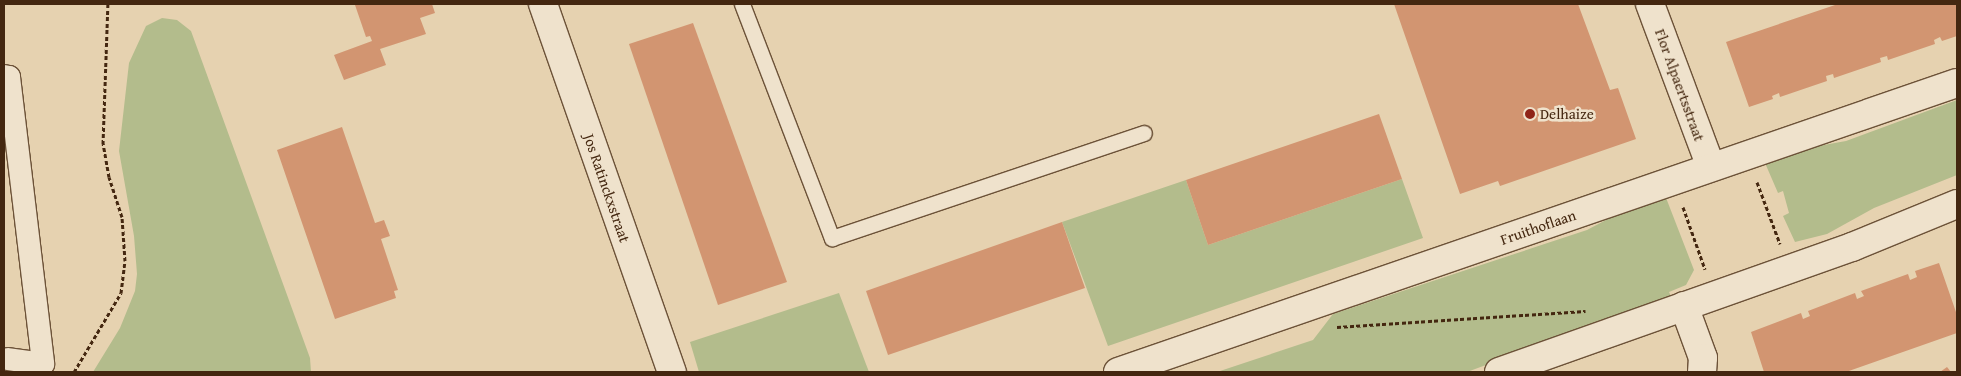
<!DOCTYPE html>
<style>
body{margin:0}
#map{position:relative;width:1961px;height:376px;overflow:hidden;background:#e6d2b0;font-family:"Gentium Book Plus",serif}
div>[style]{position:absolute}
.green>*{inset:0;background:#b3bc8c}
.building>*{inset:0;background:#d29571}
.path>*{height:3px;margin-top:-1.5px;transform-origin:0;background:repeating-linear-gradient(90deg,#442710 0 4px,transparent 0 6.5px)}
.roads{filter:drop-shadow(1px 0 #6c5238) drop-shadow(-1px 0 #6c5238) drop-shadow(0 1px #6c5238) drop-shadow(0 -1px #6c5238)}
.service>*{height:15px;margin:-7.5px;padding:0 7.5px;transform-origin:7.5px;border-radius:7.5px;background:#efe2cc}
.pedestrian>*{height:22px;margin:-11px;padding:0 11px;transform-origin:11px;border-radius:11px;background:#efe2cc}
.minor>*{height:28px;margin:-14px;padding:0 14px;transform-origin:14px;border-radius:14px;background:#efe2cc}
.tertiary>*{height:28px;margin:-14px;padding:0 14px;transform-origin:14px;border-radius:14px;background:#efe2cc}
.dots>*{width:14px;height:14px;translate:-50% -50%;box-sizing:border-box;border:2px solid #efe2cc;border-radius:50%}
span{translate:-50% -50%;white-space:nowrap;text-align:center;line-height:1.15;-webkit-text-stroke:5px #efe2cc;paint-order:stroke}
.street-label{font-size:15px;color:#442710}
.poi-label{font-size:15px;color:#442710}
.left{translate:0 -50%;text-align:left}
.frame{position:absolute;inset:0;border:5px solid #442710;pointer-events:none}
</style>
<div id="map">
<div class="green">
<div style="clip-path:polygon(162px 18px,177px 20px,191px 31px,310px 358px,311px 372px,93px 372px,120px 328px,135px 291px,137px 274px,134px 236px,119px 151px,129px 63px,146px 26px)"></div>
<div style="clip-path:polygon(1957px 100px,1957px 175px,1874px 208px,1827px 234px,1795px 242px,1783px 216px,1789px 213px,1783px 191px,1778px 193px,1762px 156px,1846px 141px)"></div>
<div style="clip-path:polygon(1402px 179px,1423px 238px,1108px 346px,1062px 222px,1186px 180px,1208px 245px)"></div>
<div style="clip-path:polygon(1663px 190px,1694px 270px,1686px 285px,1669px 292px,1676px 307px,1597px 324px,1467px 372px,1217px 372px,1313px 340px,1333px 314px,1587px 230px)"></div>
<div style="clip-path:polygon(839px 293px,869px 372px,699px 372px,690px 342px)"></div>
</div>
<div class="building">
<div style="clip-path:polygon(350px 4px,432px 4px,435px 13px,420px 18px,426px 34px,380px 49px,386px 65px,344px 80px,334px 55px,372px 41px,370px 36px,366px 37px,355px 5px)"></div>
<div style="clip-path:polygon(1394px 4px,1578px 4px,1610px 90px,1618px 88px,1636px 139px,1500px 186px,1498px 181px,1460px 194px)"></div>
<div style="clip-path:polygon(1838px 4px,1957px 4px,1957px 36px,1942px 41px,1940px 37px,1934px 40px,1935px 44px,1888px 60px,1887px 56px,1880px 58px,1881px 62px,1834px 78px,1833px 74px,1826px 76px,1827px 81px,1780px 97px,1779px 93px,1772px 96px,1773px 99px,1749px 107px,1726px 42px)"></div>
<div style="clip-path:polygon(693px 23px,787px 282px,718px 305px,629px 44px)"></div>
<div style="clip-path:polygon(1379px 114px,1402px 179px,1208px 245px,1186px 180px)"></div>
<div style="clip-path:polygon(342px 127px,375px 223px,384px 220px,390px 236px,381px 239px,398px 290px,394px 291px,396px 298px,335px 319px,277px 150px)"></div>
<div style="clip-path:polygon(1062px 222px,1085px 288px,888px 355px,866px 291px)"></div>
<div style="clip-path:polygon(1939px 263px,1957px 315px,1957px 333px,1846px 372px,1764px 372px,1751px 332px,1801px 313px,1803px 319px,1810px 316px,1808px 311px,1855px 293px,1857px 299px,1864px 296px,1861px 291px,1908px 274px,1910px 280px,1917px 277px,1915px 271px)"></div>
<div style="clip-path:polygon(1947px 367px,1951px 372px,1940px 372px)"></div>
</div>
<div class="path">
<div style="left:1757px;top:182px;width:66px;rotate:69.6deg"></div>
<div style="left:1683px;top:207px;width:66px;rotate:70.5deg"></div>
<div style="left:1337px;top:327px;width:249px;rotate:-3.7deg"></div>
<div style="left:74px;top:372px;width:92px;rotate:-59.3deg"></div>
<div style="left:121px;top:293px;width:32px;rotate:-83deg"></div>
<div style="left:125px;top:261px;width:44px;rotate:-93.9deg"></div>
<div style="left:122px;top:217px;width:42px;rotate:-108deg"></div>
<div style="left:109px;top:177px;width:34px;rotate:-100deg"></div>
<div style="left:103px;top:144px;width:140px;rotate:-88deg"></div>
</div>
<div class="roads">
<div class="service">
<div style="left:742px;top:4px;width:251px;rotate:69deg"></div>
<div style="left:832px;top:238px;width:329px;rotate:-18.6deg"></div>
</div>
<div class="pedestrian">
<div style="left:4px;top:76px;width:5px;rotate:11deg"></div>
<div style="left:9px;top:77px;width:289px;rotate:83.2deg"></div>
<div style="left:43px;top:364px;width:35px;rotate:-172deg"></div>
</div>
<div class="minor">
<div style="left:543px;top:4px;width:390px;rotate:70.7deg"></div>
<div style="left:1650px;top:4px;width:174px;rotate:69.5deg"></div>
<div style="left:1684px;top:306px;width:55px;rotate:69.9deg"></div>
<div style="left:1703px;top:358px;width:14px;rotate:94deg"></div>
</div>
<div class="tertiary">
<div style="left:1118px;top:372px;width:887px;rotate:-19.01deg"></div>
<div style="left:1499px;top:372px;width:374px;rotate:-19.5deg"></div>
<div style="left:1852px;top:247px;width:113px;rotate:-22.3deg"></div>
</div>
</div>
<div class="dots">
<div style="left:1530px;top:114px;background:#8f2418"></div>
</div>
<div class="street-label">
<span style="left:1680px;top:85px;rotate:70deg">Flor Alpaertsstraat</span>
<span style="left:607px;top:188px;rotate:71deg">Jos Ratinckxstraat</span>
<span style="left:1538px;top:227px;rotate:-19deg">Fruithoflaan</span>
</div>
<div class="poi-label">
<span class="left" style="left:1540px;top:114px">Delhaize</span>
</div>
<div class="frame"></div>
</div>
